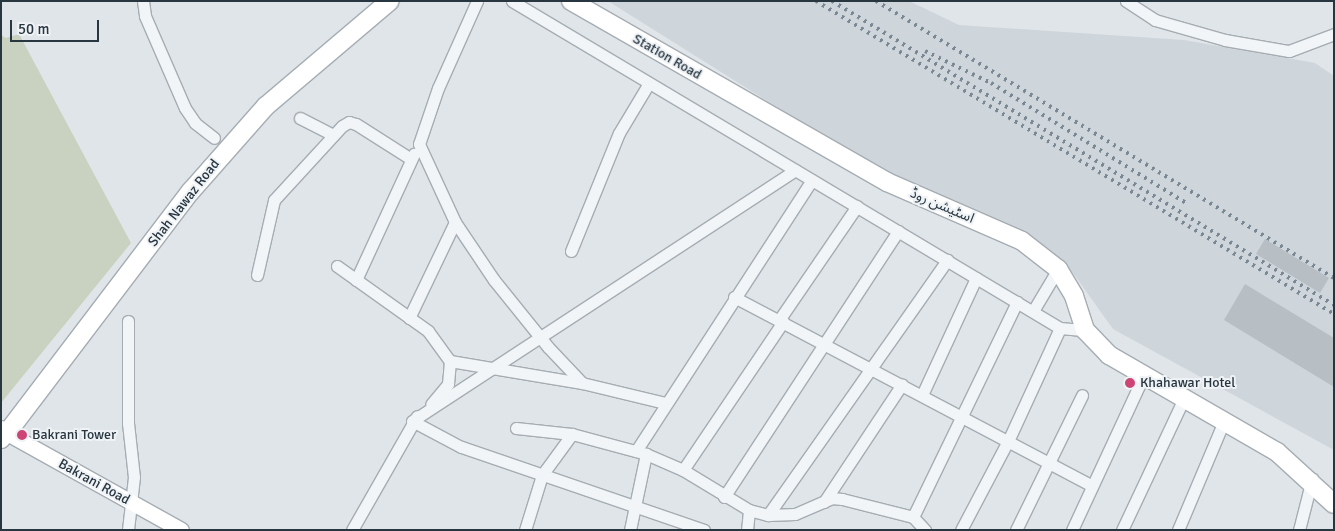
<!DOCTYPE html>
<meta charset="utf-8">
<style>
body{margin:0}
#map{position:relative;width:1335px;height:531px;overflow:hidden;background:#e0e5e9;font-family:Signika,"Noto Sans Arabic",sans-serif}
div>[style]{position:absolute}
.built>*{inset:0;background:#ced5db}
.green>*{inset:0;background:#c9d2c1}
.building>*{inset:0;background:#b7bfc5}
.roads{filter:drop-shadow(1px 0 #a5adb3) drop-shadow(-1px 0 #a5adb3) drop-shadow(0 1px #a5adb3) drop-shadow(0 -1px #a5adb3)}
.street>*{height:11px;margin:-5.5px;padding:0 5.5px;transform-origin:5.5px;border-radius:5.5px;background:#f2f5f7}
.secondary>*{height:15px;margin:-7.5px;padding:0 7.5px;transform-origin:7.5px;border-radius:7.5px;background:#fff}
.primary>*{height:18px;margin:-9px;padding:0 9px;transform-origin:9px;border-radius:9px;background:#fff}
.rail>*{height:4px;margin-top:-2px;transform-origin:0;background:repeating-linear-gradient(90deg,#798892 0 2.5px,transparent 0 7.5px)}
.dots>*{width:14px;height:14px;translate:-50% -50%;box-sizing:border-box;border:2px solid #eff3f6;border-radius:50%}
span{translate:-50% -50%;white-space:nowrap;text-align:center;line-height:1.15;-webkit-text-stroke:4px #eff3f6;paint-order:stroke}
.street-label{font-size:14px;color:#283640}
.poi-label{font-size:14px;color:#283640}
.left{translate:0 -50%;text-align:left}
.frame{position:absolute;inset:0;border:2px solid #283640;pointer-events:none}
.scale{position:absolute;left:10px;top:20px;width:89px;height:22px;box-sizing:border-box;border:2px solid #283640;border-top:0;padding-left:6px;font-size:15px;line-height:18px;white-space:nowrap;color:#283640;-webkit-text-stroke:4px #eff3f6;paint-order:stroke}
</style>
<div id="map">
<div class="built">
<div style="clip-path:polygon(608px 1px,909px 1px,959px 25px,1184px 40px,1315px 63px,1334px 76px,1334px 450px,1113px 329px,1073px 273px,1012px 226px,885px 175px)"></div>
</div>
<div class="green">
<div style="clip-path:polygon(19px 34px,131px 243px,1px 403px,1px 35px,6px 38px)"></div>
</div>
<div class="building">
<div style="clip-path:polygon(1265px 239px,1329px 278px,1320px 293px,1256px 254px)"></div>
<div style="clip-path:polygon(1245px 284px,1334px 338px,1334px 387px,1224px 320px)"></div>
</div>
<div class="roads">
<div class="street">
<div style="left:143px;top:1px;width:15px;rotate:82deg"></div>
<div style="left:145px;top:16px;width:100px;rotate:66.5deg"></div>
<div style="left:185px;top:108px;width:18px;rotate:56deg"></div>
<div style="left:195px;top:123px;width:24px;rotate:38deg"></div>
<div style="left:477px;top:1px;width:95px;rotate:114.1deg"></div>
<div style="left:438px;top:88px;width:59px;rotate:108.7deg"></div>
<div style="left:419px;top:144px;width:86px;rotate:65.2deg"></div>
<div style="left:455px;top:222px;width:70px;rotate:56.1deg"></div>
<div style="left:494px;top:280px;width:86px;rotate:51.1deg"></div>
<div style="left:548px;top:347px;width:50px;rotate:46.6deg"></div>
<div style="left:582px;top:383px;width:85px;rotate:13.5deg"></div>
<div style="left:512px;top:1px;width:638px;rotate:30.83deg"></div>
<div style="left:1060px;top:328px;width:25px;rotate:5deg"></div>
<div style="left:1126px;top:1px;width:35px;rotate:33deg"></div>
<div style="left:1155px;top:20px;width:73px;rotate:15.9deg"></div>
<div style="left:1225px;top:40px;width:65px;rotate:9.8deg"></div>
<div style="left:1289px;top:51px;width:48px;rotate:-20.7deg"></div>
<div style="left:300px;top:118px;width:37px;rotate:27deg"></div>
<div style="left:571px;top:251px;width:127px;rotate:-67.9deg"></div>
<div style="left:619px;top:133px;width:58px;rotate:-59deg"></div>
<div style="left:337px;top:266px;width:112px;rotate:35.5deg"></div>
<div style="left:428px;top:331px;width:37px;rotate:54deg"></div>
<div style="left:450px;top:361px;width:23px;rotate:95deg"></div>
<div style="left:448px;top:384px;width:26px;rotate:130deg"></div>
<div style="left:257px;top:275px;width:77px;rotate:-77.2deg"></div>
<div style="left:274px;top:200px;width:100px;rotate:-47.4deg"></div>
<div style="left:342px;top:126px;width:8px;rotate:-30deg"></div>
<div style="left:349px;top:122px;width:7px;rotate:16deg"></div>
<div style="left:356px;top:124px;width:65px;rotate:32.5deg"></div>
<div style="left:356px;top:280px;width:139px;rotate:-65.3deg"></div>
<div style="left:734px;top:297px;width:405px;rotate:27.8deg"></div>
<div style="left:1033px;top:311px;width:49px;rotate:-59.2deg"></div>
<div style="left:409px;top:318px;width:106px;rotate:-64.4deg"></div>
<div style="left:779px;top:320px;width:138px;rotate:-55.6deg"></div>
<div style="left:128px;top:321px;width:102px;rotate:90deg"></div>
<div style="left:128px;top:423px;width:54px;rotate:83.7deg"></div>
<div style="left:134px;top:477px;width:53px;rotate:96.5deg"></div>
<div style="left:450px;top:361px;width:134px;rotate:9.5deg"></div>
<div style="left:922px;top:395px;width:129px;rotate:-65.2deg"></div>
<div style="left:516px;top:428px;width:56px;rotate:6.1deg"></div>
<div style="left:572px;top:434px;width:77px;rotate:15.1deg"></div>
<div style="left:646px;top:454px;width:40px;rotate:23.4deg"></div>
<div style="left:683px;top:470px;width:77px;rotate:31.2deg"></div>
<div style="left:749px;top:510px;width:20px;rotate:15deg"></div>
<div style="left:768px;top:515px;width:27px;rotate:-2deg"></div>
<div style="left:795px;top:514px;width:40px;rotate:-23.4deg"></div>
<div style="left:832px;top:498px;width:10px;rotate:6deg"></div>
<div style="left:842px;top:499px;width:73px;rotate:14.2deg"></div>
<div style="left:913px;top:517px;width:18px;rotate:47deg"></div>
<div style="left:636px;top:451px;width:323px;rotate:-57deg"></div>
<div style="left:683px;top:470px;width:179px;rotate:-56deg"></div>
<div style="left:724px;top:497px;width:318px;rotate:-56.8deg"></div>
<div style="left:824px;top:502px;width:141px;rotate:-56.5deg"></div>
<div style="left:768px;top:515px;width:312px;rotate:-54.9deg"></div>
<div style="left:913px;top:517px;width:239px;rotate:-64.2deg"></div>
<div style="left:352px;top:530px;width:131px;rotate:-60.3deg"></div>
<div style="left:525px;top:530px;width:58px;rotate:-72.8deg"></div>
<div style="left:542px;top:475px;width:51px;rotate:-53.8deg"></div>
<div style="left:630px;top:530px;width:78px;rotate:-78.1deg"></div>
<div style="left:704px;top:530px;width:257px;rotate:-161.1deg"></div>
<div style="left:461px;top:447px;width:55px;rotate:-152deg"></div>
<div style="left:412px;top:421px;width:458px;rotate:-33.2deg"></div>
<div style="left:747px;top:530px;width:20px;rotate:-84deg"></div>
<div style="left:961px;top:530px;width:103px;rotate:-62.2deg"></div>
<div style="left:1009px;top:439px;width:122px;rotate:-65.3deg"></div>
<div style="left:1016px;top:530px;width:150px;rotate:-63.9deg"></div>
<div style="left:1072px;top:530px;width:171px;rotate:-65.1deg"></div>
<div style="left:1122px;top:530px;width:146px;rotate:-64.8deg"></div>
<div style="left:1178px;top:530px;width:118px;rotate:-67.1deg"></div>
<div style="left:1299px;top:530px;width:53px;rotate:-75.7deg"></div>
</div>
<div class="secondary">
<div style="left:1px;top:440px;width:9px;rotate:-49deg"></div>
<div style="left:7px;top:433px;width:199px;rotate:29.1deg"></div>
</div>
<div class="primary">
<div style="left:571px;top:1px;width:364px;rotate:29.8deg"></div>
<div style="left:887px;top:182px;width:147px;rotate:23.6deg"></div>
<div style="left:1022px;top:241px;width:46px;rotate:37.9deg"></div>
<div style="left:1058px;top:269px;width:31px;rotate:59deg"></div>
<div style="left:1074px;top:296px;width:36px;rotate:72deg"></div>
<div style="left:1085px;top:330px;width:35px;rotate:46deg"></div>
<div style="left:1109px;top:355px;width:194px;rotate:30deg"></div>
<div style="left:1277px;top:452px;width:77px;rotate:42.4deg"></div>
<div style="left:1px;top:430px;width:7px;rotate:27deg"></div>
<div style="left:7px;top:433px;width:304px;rotate:-52.8deg"></div>
<div style="left:191px;top:191px;width:113px;rotate:-48.6deg"></div>
<div style="left:266px;top:106px;width:162px;rotate:-40.3deg"></div>
</div>
</div>
<div class="rail">
<div style="left:816px;top:1px;width:605px;rotate:31.14deg"></div>
<div style="left:832px;top:1px;width:587px;rotate:31.2deg"></div>
<div style="left:876px;top:1px;width:535px;rotate:31.17deg"></div>
<div style="left:925px;top:51px;width:73px;rotate:25.9deg"></div>
<div style="left:991px;top:83px;width:229px;rotate:31.6deg"></div>
</div>
<div class="dots">
<div style="left:1130px;top:383px;background:#cd4575"></div>
<div style="left:22px;top:435px;background:#cd4575"></div>
</div>
<div class="street-label">
<span style="left:667px;top:57px;rotate:30deg">Station Road</span>
<span style="left:184px;top:203px;rotate:-52deg">Shah Nawaz Road</span>
<span style="left:942px;top:206px;rotate:23deg">اسٹیشن روڈ</span>
<span style="left:94px;top:482px;rotate:29deg">Bakrani Road</span>
</div>
<div class="poi-label">
<span class="left" style="left:1140px;top:383px">Khahawar Hotel</span>
<span class="left" style="left:32px;top:435px">Bakrani Tower</span>
</div>
<div class="frame"></div>
<div class="scale">50 m</div>
</div>
